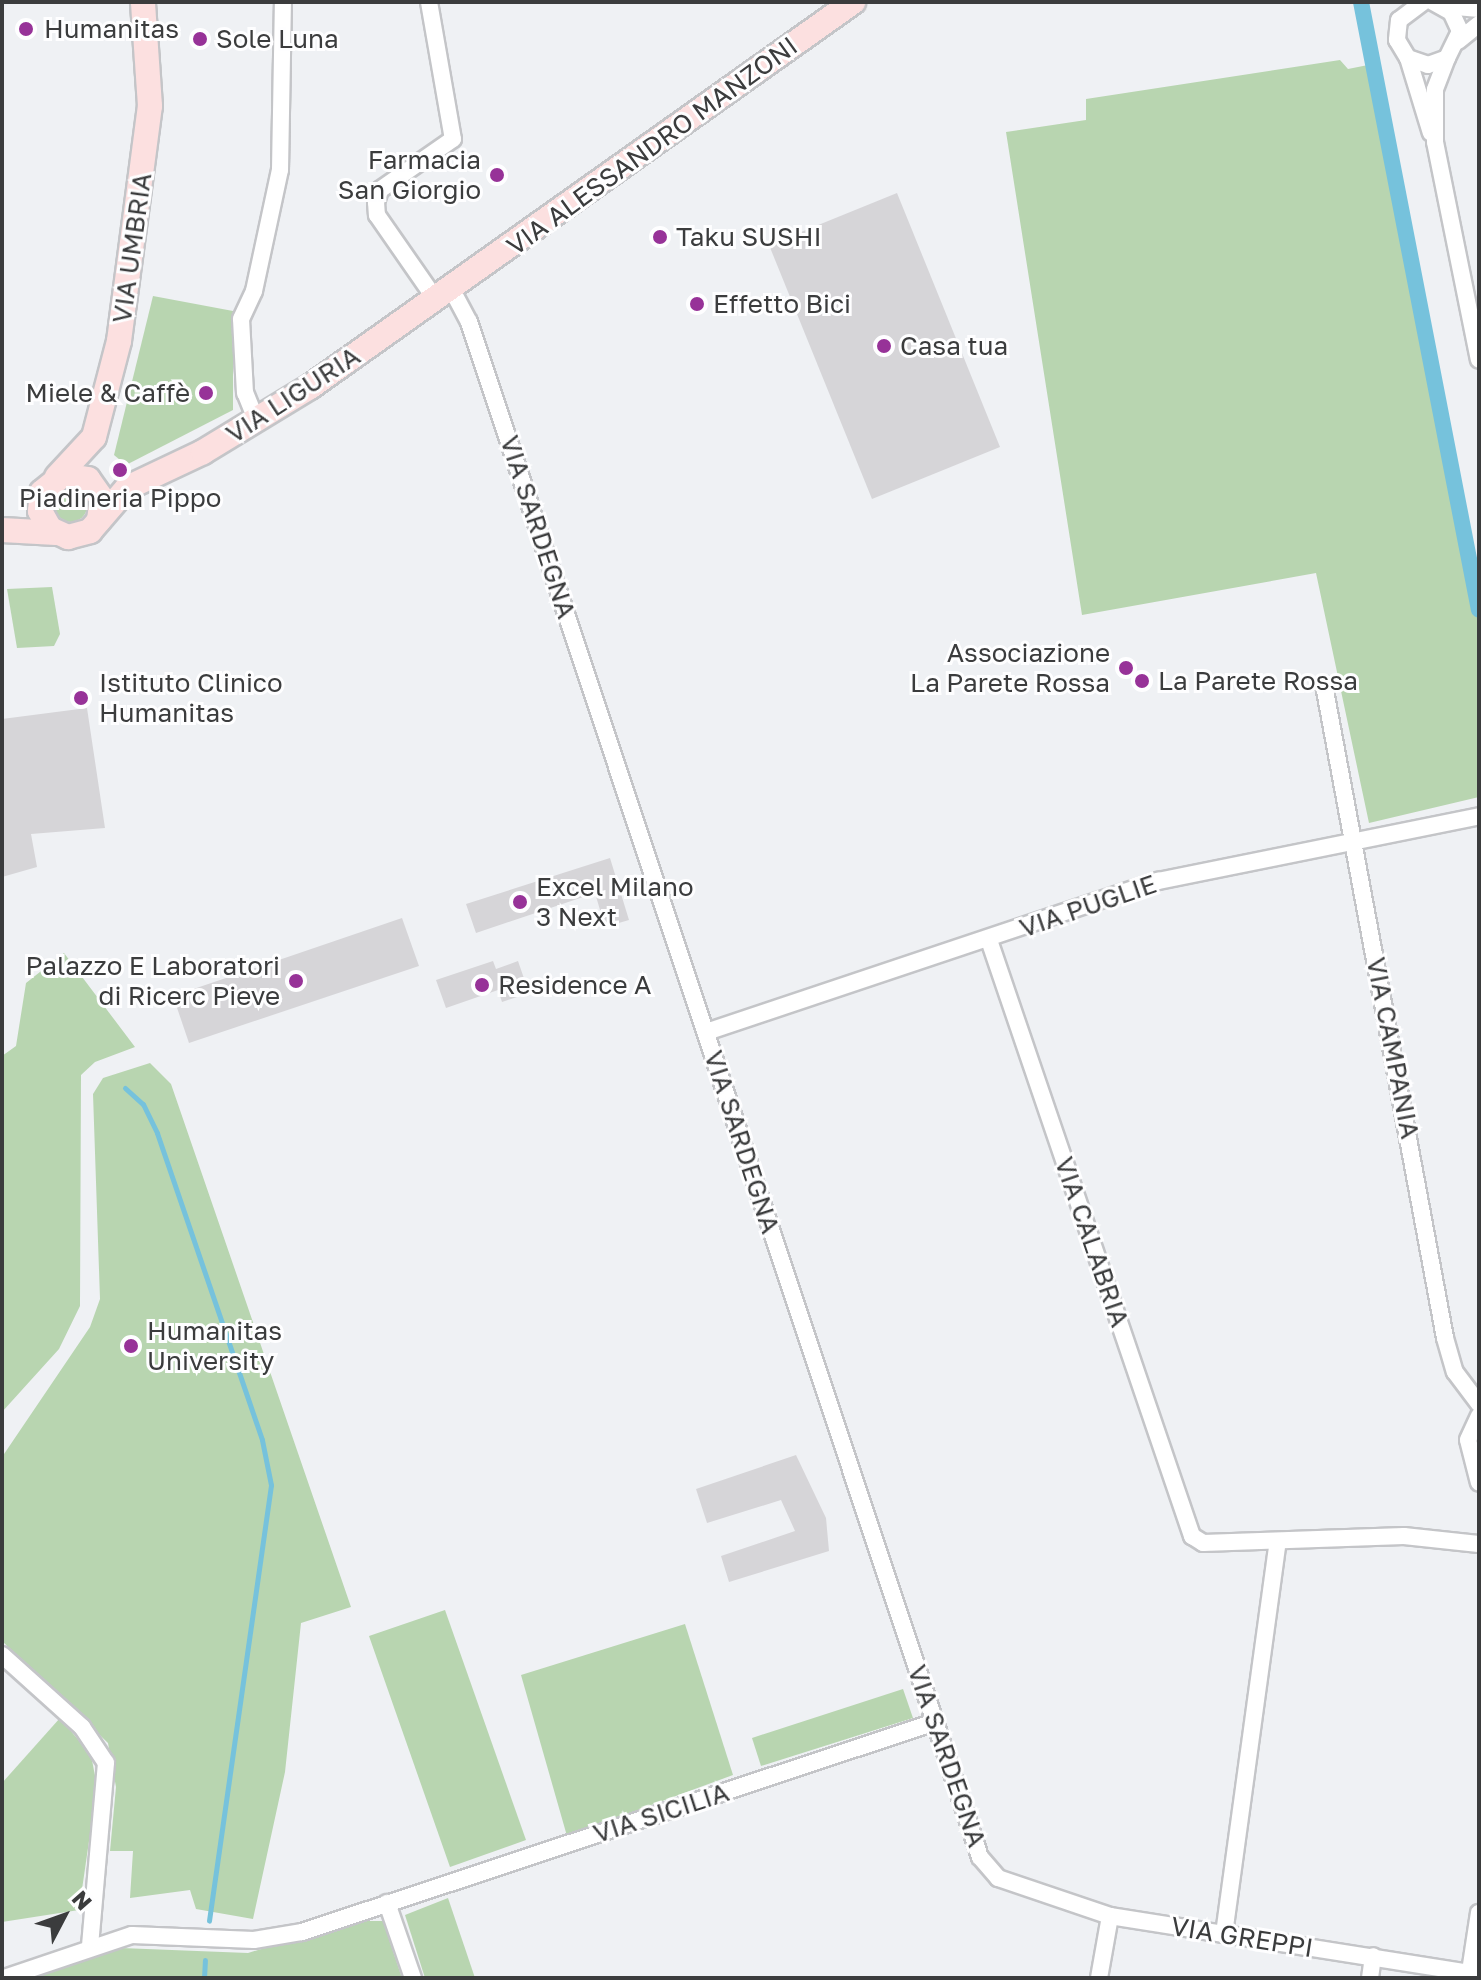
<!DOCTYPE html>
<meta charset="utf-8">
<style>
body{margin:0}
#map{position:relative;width:1481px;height:1980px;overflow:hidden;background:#eff1f4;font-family:"Golos Text",sans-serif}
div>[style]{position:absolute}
.green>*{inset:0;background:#b8d5b0}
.round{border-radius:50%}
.stream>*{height:5px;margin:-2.5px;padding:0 2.5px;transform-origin:2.5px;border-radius:2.5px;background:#76c2dc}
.canal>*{height:16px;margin:-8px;padding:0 8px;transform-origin:8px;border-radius:8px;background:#76c2dc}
.building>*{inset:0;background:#d6d5d8}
.roads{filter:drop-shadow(2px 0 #c4c5c8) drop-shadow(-2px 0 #c4c5c8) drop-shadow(0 2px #c4c5c8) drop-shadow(0 -2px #c4c5c8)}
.street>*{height:16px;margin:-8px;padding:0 8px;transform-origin:8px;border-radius:8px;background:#fff}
.secondary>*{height:24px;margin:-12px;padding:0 12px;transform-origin:12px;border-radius:12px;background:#fce0e0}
.dots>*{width:22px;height:22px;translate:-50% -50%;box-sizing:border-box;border:4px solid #fefeff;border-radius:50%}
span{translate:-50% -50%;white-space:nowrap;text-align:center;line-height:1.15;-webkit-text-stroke:6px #fefeff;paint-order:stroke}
.poi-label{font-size:26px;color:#3b3c3d}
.left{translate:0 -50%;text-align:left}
.right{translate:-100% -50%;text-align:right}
.street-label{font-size:26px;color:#3b3c3d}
.frame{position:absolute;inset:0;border:4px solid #3b3c3d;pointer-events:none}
.north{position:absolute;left:24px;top:1876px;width:80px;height:80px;-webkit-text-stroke:6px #fefeff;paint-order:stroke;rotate:49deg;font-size:22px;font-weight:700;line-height:32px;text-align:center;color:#3b3c3d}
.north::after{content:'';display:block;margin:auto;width:28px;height:36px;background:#3b3c3d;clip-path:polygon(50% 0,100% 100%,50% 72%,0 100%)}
</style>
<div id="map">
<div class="green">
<div style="clip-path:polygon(1340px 60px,1348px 69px,1368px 65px,1479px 617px,1479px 797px,1369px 823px,1316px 573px,1082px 615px,1006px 132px,1086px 120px,1086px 99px)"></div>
<div style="clip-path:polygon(153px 296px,233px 311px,233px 410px,126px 465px,114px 455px)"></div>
<div class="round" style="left:55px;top:490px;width:32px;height:32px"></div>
<div style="clip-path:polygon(52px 587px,60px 634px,54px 646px,17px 648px,7px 589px)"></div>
<div style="clip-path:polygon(64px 953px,135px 1047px,95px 1062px,81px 1075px,80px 1306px,59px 1349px,2px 1412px,2px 1056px,16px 1046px,26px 983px)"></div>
<div style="clip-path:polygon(150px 1063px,171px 1084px,351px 1607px,301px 1623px,285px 1772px,253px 1919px,196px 1909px,190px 1890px,130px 1898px,133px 1851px,110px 1851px,116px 1787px,108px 1743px,2px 1641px,2px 1457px,90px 1327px,100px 1299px,93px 1094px,103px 1078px)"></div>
<div style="clip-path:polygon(445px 1610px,526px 1840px,450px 1867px,369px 1636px)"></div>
<div style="clip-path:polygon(685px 1624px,733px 1775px,567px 1836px,521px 1675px)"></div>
<div style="clip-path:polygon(903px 1689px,913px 1718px,761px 1766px,752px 1738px)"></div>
<div style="clip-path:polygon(60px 1718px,91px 1755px,97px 1786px,79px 1910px,2px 1922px,2px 1783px)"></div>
<div style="clip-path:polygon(448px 1898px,475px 1978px,425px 1978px,405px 1915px)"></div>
<div style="clip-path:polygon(355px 1921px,383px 1921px,402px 1978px,30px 1978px,121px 1948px,248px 1953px)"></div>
</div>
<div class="stream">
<div style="left:125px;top:1088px;width:24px;rotate:42deg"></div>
<div style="left:143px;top:1104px;width:32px;rotate:64deg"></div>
<div style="left:157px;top:1133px;width:324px;rotate:71.1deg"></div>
<div style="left:262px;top:1440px;width:46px;rotate:78.7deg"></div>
<div style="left:271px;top:1485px;width:440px;rotate:98.1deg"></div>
<div style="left:204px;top:1978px;width:18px;rotate:-87deg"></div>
</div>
<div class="canal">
<div style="left:1361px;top:2px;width:619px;rotate:79.02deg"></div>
</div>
<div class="building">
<div style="clip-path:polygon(897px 193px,1000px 447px,872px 499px,769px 245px)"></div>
<div style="clip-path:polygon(87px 708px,105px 828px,31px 834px,37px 867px,2px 877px,2px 719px)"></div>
<div style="clip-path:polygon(610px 858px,629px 920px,605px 927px,595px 893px,476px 933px,466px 904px)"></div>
<div style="clip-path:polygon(402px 918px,419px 966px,189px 1043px,173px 996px)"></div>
<div style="clip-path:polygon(493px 961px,496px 969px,518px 961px,529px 993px,502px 1002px,498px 990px,446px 1008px,436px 980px)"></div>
<div style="clip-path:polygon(796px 1455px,826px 1518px,829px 1551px,729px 1582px,721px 1556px,795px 1531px,781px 1500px,707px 1523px,696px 1489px)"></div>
</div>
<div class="roads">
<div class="street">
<div style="left:429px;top:2px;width:139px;rotate:80.1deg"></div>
<div style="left:453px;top:139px;width:89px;rotate:145.1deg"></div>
<div style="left:380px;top:190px;width:13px;rotate:108deg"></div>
<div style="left:376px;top:202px;width:13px;rotate:86deg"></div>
<div style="left:377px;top:215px;width:103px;rotate:55.2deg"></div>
<div style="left:1423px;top:2px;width:30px;rotate:143deg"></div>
<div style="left:1399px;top:20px;width:20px;rotate:96deg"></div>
<div style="left:1397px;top:40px;width:21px;rotate:59deg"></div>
<div style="left:1408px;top:58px;width:21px;rotate:19deg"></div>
<div style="left:1428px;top:65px;width:20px;rotate:-20deg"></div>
<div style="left:1447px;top:58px;width:30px;rotate:-64deg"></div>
<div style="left:1460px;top:31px;width:21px;rotate:-115deg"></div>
<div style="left:1451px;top:12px;width:21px;rotate:-151deg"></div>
<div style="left:1445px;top:6px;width:34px;rotate:5deg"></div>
<div style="left:1458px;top:41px;width:27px;rotate:-39deg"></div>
<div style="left:1408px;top:58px;width:78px;rotate:73deg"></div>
<div style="left:1447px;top:58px;width:34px;rotate:111deg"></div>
<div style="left:1435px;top:90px;width:52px;rotate:90deg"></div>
<div style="left:1435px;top:142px;width:222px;rotate:78.6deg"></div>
<div style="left:452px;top:290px;width:36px;rotate:62deg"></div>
<div style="left:469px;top:322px;width:1618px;rotate:71.59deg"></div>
<div style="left:980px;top:1857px;width:28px;rotate:49deg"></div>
<div style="left:998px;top:1878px;width:118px;rotate:18.7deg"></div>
<div style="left:1110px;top:1916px;width:364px;rotate:9deg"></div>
<div style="left:257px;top:422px;width:31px;rotate:-112deg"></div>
<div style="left:245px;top:393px;width:74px;rotate:-93.1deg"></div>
<div style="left:241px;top:319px;width:31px;rotate:-65deg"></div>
<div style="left:254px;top:291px;width:124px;rotate:-77.9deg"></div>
<div style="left:280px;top:170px;width:168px;rotate:-89deg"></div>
<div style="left:1324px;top:685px;width:664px;rotate:79.5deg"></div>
<div style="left:1445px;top:1338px;width:35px;rotate:74deg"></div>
<div style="left:1455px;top:1372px;width:40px;rotate:53deg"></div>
<div style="left:989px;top:940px;width:630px;rotate:71.19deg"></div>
<div style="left:1192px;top:1536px;width:13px;rotate:32deg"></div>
<div style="left:1203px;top:1543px;width:201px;rotate:-2deg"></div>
<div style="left:1404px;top:1536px;width:75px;rotate:6.1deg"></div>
<div style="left:706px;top:1032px;width:477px;rotate:-18.5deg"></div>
<div style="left:1158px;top:881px;width:328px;rotate:-11.4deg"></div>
<div style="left:1479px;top:1416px;width:26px;rotate:115deg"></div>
<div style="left:1468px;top:1440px;width:44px;rotate:75.7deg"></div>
<div style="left:2px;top:1655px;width:108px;rotate:42deg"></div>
<div style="left:82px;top:1727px;width:43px;rotate:56.3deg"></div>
<div style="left:106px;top:1763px;width:185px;rotate:95deg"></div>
<div style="left:387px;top:1903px;width:79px;rotate:70.9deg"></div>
<div style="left:1224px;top:1934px;width:396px;rotate:-82.2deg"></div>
<div style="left:4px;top:1978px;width:135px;rotate:-18.6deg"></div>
<div style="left:132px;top:1935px;width:122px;rotate:2.3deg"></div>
<div style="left:254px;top:1940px;width:49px;rotate:-9.5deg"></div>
<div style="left:302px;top:1932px;width:667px;rotate:-18.35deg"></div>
<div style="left:1099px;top:1978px;width:63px;rotate:-79.9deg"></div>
<div style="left:1370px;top:1978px;width:22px;rotate:-82deg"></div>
<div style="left:1469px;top:1978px;width:66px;rotate:-81.3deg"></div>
</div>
<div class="secondary">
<div style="left:57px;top:477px;width:54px;rotate:-47.2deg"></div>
<div style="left:94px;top:437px;width:99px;rotate:-75.4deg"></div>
<div style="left:119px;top:341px;width:237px;rotate:-82.5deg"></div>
<div style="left:150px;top:106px;width:104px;rotate:-93.9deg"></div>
<div style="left:99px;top:520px;width:21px;rotate:-82deg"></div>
<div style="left:102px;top:499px;width:24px;rotate:-125deg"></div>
<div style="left:88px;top:479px;width:25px;rotate:-171deg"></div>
<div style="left:63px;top:475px;width:27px;rotate:141deg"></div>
<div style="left:42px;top:492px;width:19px;rotate:96deg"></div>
<div style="left:40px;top:511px;width:21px;rotate:61deg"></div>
<div style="left:50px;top:529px;width:20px;rotate:24deg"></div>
<div style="left:68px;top:537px;width:23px;rotate:-15deg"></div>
<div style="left:90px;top:531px;width:57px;rotate:-49.3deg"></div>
<div style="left:127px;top:488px;width:84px;rotate:-25.3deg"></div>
<div style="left:203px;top:452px;width:125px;rotate:-31.3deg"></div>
<div style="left:310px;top:387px;width:666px;rotate:-35.34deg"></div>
<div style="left:2px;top:530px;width:54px;rotate:3.2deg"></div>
</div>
</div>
<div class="dots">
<div style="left:26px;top:29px;background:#973298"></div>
<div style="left:200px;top:39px;background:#973298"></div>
<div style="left:497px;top:175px;background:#973298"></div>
<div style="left:660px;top:237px;background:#973298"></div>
<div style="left:697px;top:304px;background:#973298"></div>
<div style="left:884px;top:346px;background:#973298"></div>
<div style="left:206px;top:393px;background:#973298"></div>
<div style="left:120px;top:470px;background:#973298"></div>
<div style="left:1126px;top:668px;background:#973298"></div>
<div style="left:1142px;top:681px;background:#973298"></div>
<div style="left:81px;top:698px;background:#973298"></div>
<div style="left:520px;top:902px;background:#973298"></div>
<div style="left:296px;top:981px;background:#973298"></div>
<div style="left:482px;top:985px;background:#973298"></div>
<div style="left:131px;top:1346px;background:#973298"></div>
</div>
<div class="poi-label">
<span class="left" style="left:44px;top:29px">Humanitas</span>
<span class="left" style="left:216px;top:39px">Sole Luna</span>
<span class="right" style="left:481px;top:175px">Farmacia<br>San Giorgio</span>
<span class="left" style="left:676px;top:237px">Taku SUSHI</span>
<span class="left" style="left:713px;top:304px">Effetto Bici</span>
<span class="left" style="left:900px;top:346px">Casa tua</span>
<span class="right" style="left:190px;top:393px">Miele &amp; Caffè</span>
<span style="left:120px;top:498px">Piadineria Pippo</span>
<span class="right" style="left:1110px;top:668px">Associazione<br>La Parete Rossa</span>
<span class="left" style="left:1158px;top:681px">La Parete Rossa</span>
<span class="left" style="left:99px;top:698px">Istituto Clinico<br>Humanitas</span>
<span class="left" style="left:536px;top:902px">Excel Milano<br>3 Next</span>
<span class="right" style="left:280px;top:981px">Palazzo E Laboratori<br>di Ricerc Pieve</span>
<span class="left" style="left:498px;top:985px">Residence A</span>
<span class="left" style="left:147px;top:1346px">Humanitas<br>University</span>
</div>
<div class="street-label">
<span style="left:652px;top:146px;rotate:-36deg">VIA ALESSANDRO MANZONI</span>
<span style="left:132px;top:248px;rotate:-82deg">VIA UMBRIA</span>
<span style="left:293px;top:395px;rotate:-33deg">VIA LIGURIA</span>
<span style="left:538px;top:527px;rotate:72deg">VIA SARDEGNA</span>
<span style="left:1088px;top:906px;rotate:-19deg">VIA PUGLIE</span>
<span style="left:1393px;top:1048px;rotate:79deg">VIA CAMPANIA</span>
<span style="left:742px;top:1142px;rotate:72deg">VIA SARDEGNA</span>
<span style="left:1092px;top:1242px;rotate:71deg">VIA CALABRIA</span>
<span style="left:947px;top:1756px;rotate:71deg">VIA SARDEGNA</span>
<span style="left:661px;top:1813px;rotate:-18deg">VIA SICILIA</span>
<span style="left:1242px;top:1937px;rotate:9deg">VIA GREPPI</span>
</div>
<div class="frame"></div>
<div class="north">N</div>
</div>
